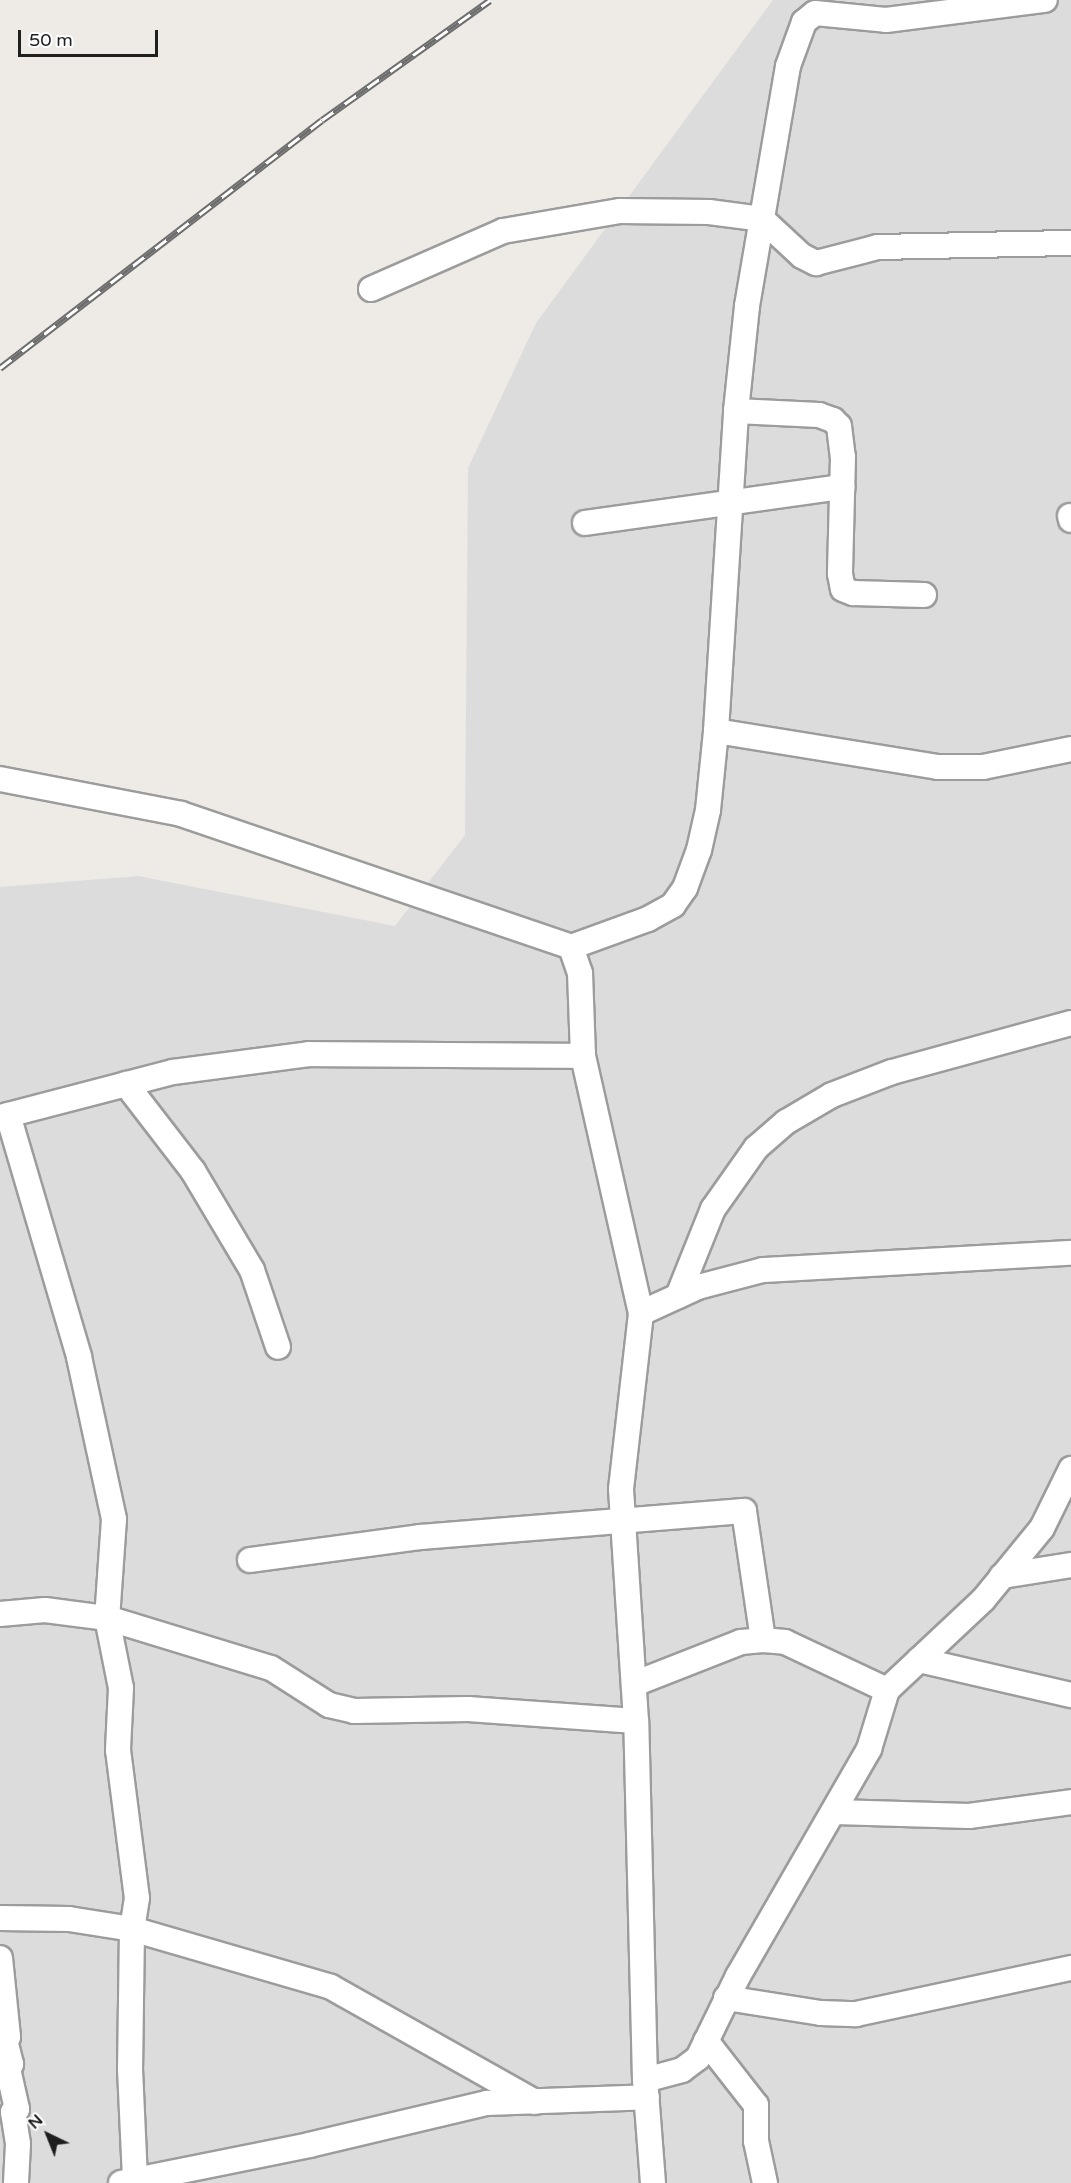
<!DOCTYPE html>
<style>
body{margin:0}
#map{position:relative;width:1071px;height:2183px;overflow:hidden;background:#eeeae6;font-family:"Varela Round",sans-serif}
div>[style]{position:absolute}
.residential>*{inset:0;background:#dddcdc}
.roads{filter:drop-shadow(2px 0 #9c9c9c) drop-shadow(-2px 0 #9c9c9c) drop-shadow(0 2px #9c9c9c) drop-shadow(0 -2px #9c9c9c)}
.minor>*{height:24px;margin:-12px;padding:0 12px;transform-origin:12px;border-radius:12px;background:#fff}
.rail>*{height:7px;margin-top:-3.5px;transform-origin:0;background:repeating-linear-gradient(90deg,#fff 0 14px,#6d6d6d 0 28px);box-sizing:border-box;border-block:2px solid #6d6d6d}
span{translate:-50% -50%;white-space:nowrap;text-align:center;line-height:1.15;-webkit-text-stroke:4.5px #fff;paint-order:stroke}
.north{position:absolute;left:18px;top:2105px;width:60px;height:60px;-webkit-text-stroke:4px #fff;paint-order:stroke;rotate:317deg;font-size:16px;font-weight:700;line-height:24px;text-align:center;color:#1f1f1f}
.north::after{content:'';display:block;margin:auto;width:21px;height:27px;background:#1f1f1f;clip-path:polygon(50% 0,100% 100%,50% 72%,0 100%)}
.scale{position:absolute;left:18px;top:30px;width:140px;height:27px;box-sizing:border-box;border:3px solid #1f1f1f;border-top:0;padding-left:8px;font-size:18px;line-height:21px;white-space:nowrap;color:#1f1f1f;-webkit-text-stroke:4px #fff;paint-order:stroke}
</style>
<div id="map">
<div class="residential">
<div style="clip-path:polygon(773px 0,1071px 0,1071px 2183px,0 2183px,0 887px,138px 876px,395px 926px,465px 835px,468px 468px,536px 323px)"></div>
</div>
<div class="roads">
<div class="minor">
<div style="left:371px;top:289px;width:144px;rotate:-23.7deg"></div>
<div style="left:503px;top:231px;width:119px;rotate:-9.7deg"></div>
<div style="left:620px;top:211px;width:89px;rotate:0.6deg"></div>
<div style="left:709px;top:212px;width:53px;rotate:7.5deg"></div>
<div style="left:762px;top:219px;width:54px;rotate:42.8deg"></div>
<div style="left:802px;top:256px;width:16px;rotate:27deg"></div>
<div style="left:816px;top:263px;width:64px;rotate:-14.5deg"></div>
<div style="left:878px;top:247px;width:193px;rotate:-1.2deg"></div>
<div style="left:736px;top:411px;width:83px;rotate:2.8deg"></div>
<div style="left:819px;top:415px;width:15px;rotate:20deg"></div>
<div style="left:833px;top:420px;width:8px;rotate:45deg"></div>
<div style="left:839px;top:426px;width:31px;rotate:83deg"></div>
<div style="left:843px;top:457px;width:117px;rotate:91.5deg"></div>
<div style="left:840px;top:574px;width:15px;rotate:79deg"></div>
<div style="left:843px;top:589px;width:11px;rotate:22deg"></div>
<div style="left:853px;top:593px;width:71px;rotate:1.6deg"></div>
<div style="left:1070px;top:516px;width:4px;rotate:76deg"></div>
<div style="left:585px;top:523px;width:260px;rotate:-8deg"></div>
<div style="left:716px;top:731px;width:225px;rotate:9.2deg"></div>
<div style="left:938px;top:767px;width:45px"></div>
<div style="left:983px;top:767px;width:90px;rotate:-11.6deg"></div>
<div style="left:0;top:779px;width:184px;rotate:10.9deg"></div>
<div style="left:181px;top:814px;width:412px;rotate:18.8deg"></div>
<div style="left:571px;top:947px;width:28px;rotate:71deg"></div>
<div style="left:580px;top:973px;width:83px;rotate:87.9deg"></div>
<div style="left:583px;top:1056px;width:263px;rotate:77.3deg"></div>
<div style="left:571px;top:947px;width:82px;rotate:-20deg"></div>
<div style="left:648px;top:919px;width:29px;rotate:-29deg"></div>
<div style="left:673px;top:905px;width:21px;rotate:-55deg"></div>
<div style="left:685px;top:888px;width:40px;rotate:-69.8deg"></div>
<div style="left:699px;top:850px;width:41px;rotate:-77.3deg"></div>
<div style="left:708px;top:810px;width:79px;rotate:-84.2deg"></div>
<div style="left:716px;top:731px;width:321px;rotate:-86.4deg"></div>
<div style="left:736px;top:411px;width:106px;rotate:-84deg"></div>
<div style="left:747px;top:306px;width:243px;rotate:-80.3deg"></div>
<div style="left:788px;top:66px;width:47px;rotate:-70deg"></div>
<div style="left:804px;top:22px;width:14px;rotate:-39deg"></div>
<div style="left:815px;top:13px;width:71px;rotate:5.6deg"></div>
<div style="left:886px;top:20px;width:160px;rotate:-7.2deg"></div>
<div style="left:126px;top:1084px;width:110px;rotate:52.4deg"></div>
<div style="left:193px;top:1171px;width:115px;rotate:59.2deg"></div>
<div style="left:252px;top:1270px;width:81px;rotate:71.3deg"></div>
<div style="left:8px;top:1115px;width:252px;rotate:73.6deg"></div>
<div style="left:79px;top:1357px;width:166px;rotate:77.8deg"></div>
<div style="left:114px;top:1519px;width:99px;rotate:94deg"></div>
<div style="left:107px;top:1618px;width:71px;rotate:78.7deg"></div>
<div style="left:121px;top:1688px;width:62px;rotate:92.8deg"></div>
<div style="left:118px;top:1750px;width:149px;rotate:82.7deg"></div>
<div style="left:137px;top:1898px;width:31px;rotate:99deg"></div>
<div style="left:132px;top:1929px;width:140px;rotate:90.8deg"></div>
<div style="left:130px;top:2069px;width:111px;rotate:87.4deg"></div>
<div style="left:0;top:1117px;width:179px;rotate:-14.6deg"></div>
<div style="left:173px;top:1072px;width:137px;rotate:-7.5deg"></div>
<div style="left:309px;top:1054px;width:274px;rotate:0.4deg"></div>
<div style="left:678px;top:1296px;width:94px;rotate:-68.1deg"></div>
<div style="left:713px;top:1209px;width:75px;rotate:-54.8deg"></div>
<div style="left:756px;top:1148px;width:40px;rotate:-41deg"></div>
<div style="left:786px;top:1122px;width:53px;rotate:-30.4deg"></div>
<div style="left:832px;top:1095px;width:64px;rotate:-21deg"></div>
<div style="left:892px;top:1072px;width:186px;rotate:-15.3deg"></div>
<div style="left:250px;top:1560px;width:172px;rotate:-7.7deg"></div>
<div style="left:420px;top:1537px;width:325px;rotate:-4.6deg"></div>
<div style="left:744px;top:1511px;width:130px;rotate:81.6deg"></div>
<div style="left:1002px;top:1576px;width:70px;rotate:-9.1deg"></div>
<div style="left:0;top:1614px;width:45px;rotate:-5.1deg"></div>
<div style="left:45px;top:1610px;width:63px;rotate:7.4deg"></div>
<div style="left:107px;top:1618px;width:171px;rotate:17deg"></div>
<div style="left:271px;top:1668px;width:69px;rotate:32.5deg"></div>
<div style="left:329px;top:1705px;width:26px;rotate:13deg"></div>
<div style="left:354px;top:1711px;width:114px;rotate:-1deg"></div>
<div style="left:468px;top:1709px;width:168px;rotate:4.1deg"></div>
<div style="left:919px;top:1660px;width:156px;rotate:13deg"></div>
<div style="left:634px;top:1684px;width:115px;rotate:-21.4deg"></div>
<div style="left:741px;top:1642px;width:22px;rotate:-5deg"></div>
<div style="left:763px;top:1640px;width:22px;rotate:5deg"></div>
<div style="left:785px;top:1642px;width:113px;rotate:25.2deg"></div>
<div style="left:835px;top:1812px;width:134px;rotate:1.7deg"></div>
<div style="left:969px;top:1816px;width:103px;rotate:-7.8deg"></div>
<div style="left:0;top:1918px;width:69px;rotate:0.8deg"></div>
<div style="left:69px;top:1919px;width:64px;rotate:9deg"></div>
<div style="left:132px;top:1929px;width:207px;rotate:16.2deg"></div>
<div style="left:331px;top:1987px;width:234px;rotate:29.4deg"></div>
<div style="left:0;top:1958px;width:79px;rotate:84.2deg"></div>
<div style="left:8px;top:2037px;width:4px;rotate:135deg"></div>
<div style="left:5px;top:2040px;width:25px;rotate:76deg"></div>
<div style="left:11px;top:2064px;width:6px;rotate:121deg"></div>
<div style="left:8px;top:2069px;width:41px;rotate:77.3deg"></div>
<div style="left:17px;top:2109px;width:5px;rotate:143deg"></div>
<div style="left:13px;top:2112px;width:32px;rotate:81deg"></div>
<div style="left:18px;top:2144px;width:39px;rotate:93deg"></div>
<div style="left:726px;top:1998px;width:96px;rotate:9deg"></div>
<div style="left:821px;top:2013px;width:35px;rotate:2deg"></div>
<div style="left:856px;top:2014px;width:220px;rotate:-12.1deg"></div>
<div style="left:706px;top:2041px;width:81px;rotate:52deg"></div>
<div style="left:756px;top:2105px;width:36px;rotate:90deg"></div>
<div style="left:756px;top:2141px;width:43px;rotate:77.9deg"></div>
<div style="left:645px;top:2080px;width:38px;rotate:-15deg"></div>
<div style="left:682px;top:2070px;width:20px;rotate:-37deg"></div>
<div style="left:698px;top:2058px;width:91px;rotate:-64deg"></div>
<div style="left:738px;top:1976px;width:262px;rotate:-60deg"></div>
<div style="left:869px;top:1749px;width:62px;rotate:-73deg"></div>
<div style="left:887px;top:1690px;width:132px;rotate:-43.2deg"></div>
<div style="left:983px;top:1600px;width:93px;rotate:-50.7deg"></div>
<div style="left:1042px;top:1528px;width:66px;rotate:-63.8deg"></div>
<div style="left:121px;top:2183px;width:192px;rotate:-11.4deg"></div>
<div style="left:309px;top:2145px;width:183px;rotate:-13.3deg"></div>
<div style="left:487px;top:2103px;width:160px;rotate:-2.1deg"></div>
<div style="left:653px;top:2183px;width:103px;rotate:-94.4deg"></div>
<div style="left:645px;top:2080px;width:359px;rotate:-91.4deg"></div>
<div style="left:636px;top:1721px;width:232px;rotate:-93.7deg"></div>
<div style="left:621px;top:1489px;width:177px;rotate:-83.5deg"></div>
<div style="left:641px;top:1313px;width:63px;rotate:-24.5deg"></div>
<div style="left:698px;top:1287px;width:67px;rotate:-14.7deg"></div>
<div style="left:763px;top:1270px;width:308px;rotate:-3.2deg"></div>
</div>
</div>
<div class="rail">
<div style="left:0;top:368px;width:406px;rotate:-37.6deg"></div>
<div style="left:322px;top:120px;width:206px;rotate:-35.5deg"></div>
</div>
<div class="north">N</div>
<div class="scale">50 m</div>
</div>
